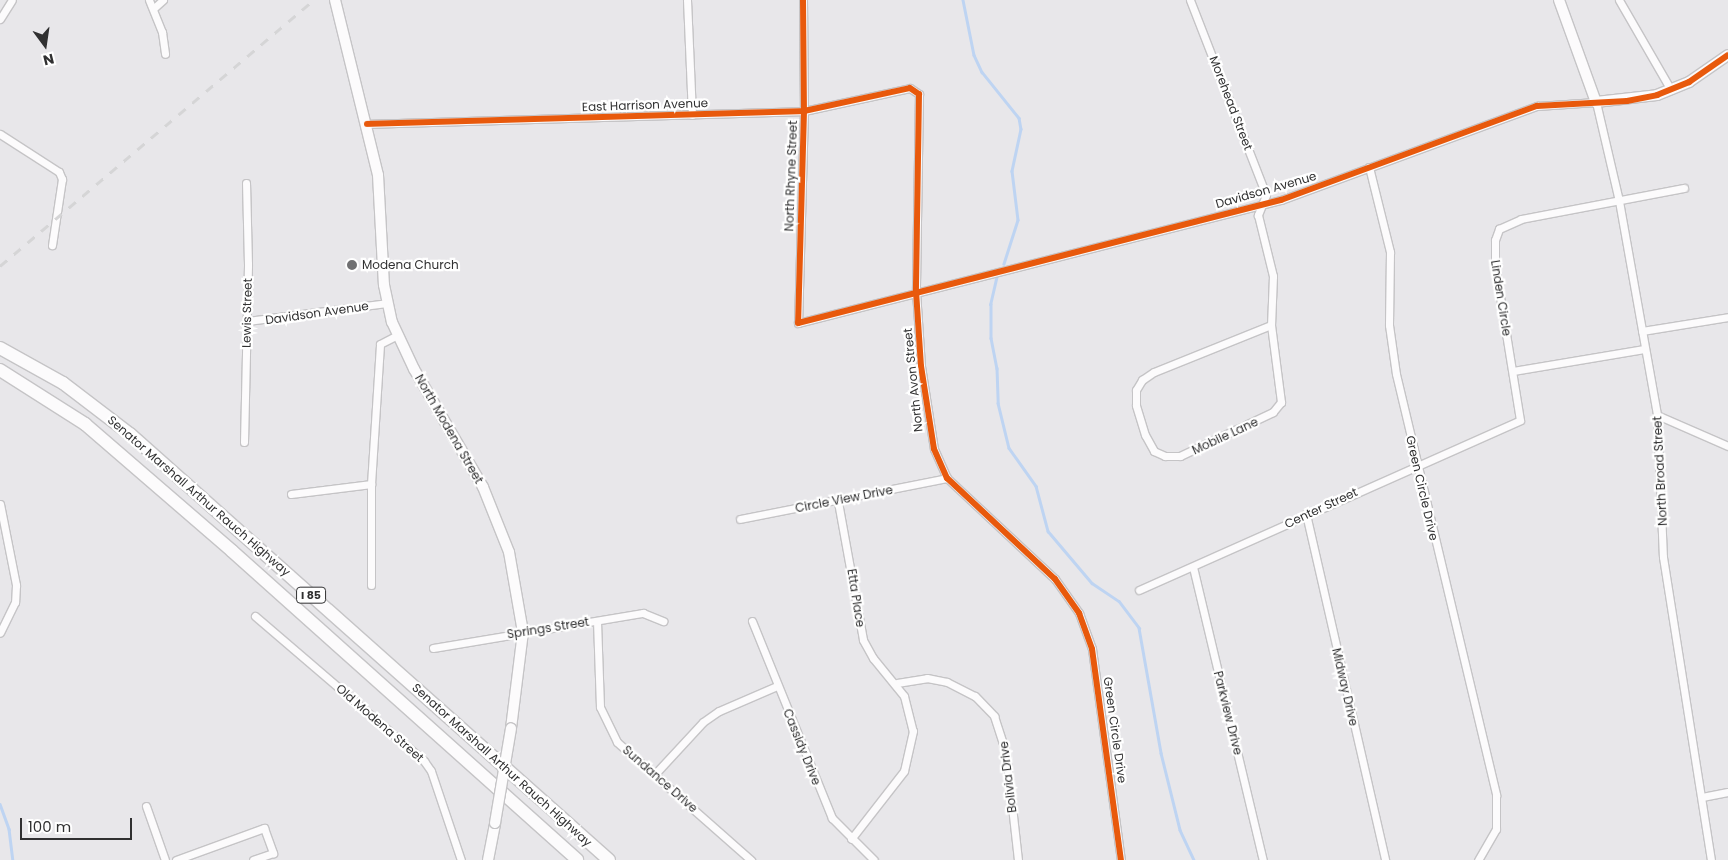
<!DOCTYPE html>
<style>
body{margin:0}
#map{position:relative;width:1728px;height:860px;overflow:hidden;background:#e8e7ea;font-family:Poppins,sans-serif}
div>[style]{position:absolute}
.stream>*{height:2.5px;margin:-1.25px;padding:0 1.25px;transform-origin:1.25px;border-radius:1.25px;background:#bed4f2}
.roads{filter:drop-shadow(1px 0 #c5c4c6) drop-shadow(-1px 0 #c5c4c6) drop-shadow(0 1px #c5c4c6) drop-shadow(0 -1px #c5c4c6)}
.street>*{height:7px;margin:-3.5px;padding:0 3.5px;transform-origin:3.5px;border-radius:3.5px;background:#fcfbfc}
.secondary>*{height:10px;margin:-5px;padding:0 5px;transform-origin:5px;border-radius:5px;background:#fcfbfc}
.highway>*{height:12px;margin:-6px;padding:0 6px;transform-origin:6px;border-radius:6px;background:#fcfbfc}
.rail>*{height:2.5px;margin-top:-1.25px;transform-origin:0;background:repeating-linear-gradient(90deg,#d5d5d6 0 9px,transparent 0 18px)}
.bridges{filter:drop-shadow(1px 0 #c5c4c6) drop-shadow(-1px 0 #c5c4c6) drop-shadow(0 1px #c5c4c6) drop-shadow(0 -1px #c5c4c6)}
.secondary-bridge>*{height:10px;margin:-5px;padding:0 5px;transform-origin:5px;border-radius:5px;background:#fcfbfc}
.cycleway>*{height:6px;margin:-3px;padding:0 3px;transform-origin:3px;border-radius:3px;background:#e8590c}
.dots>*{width:14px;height:14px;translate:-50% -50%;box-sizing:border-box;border:2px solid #fff;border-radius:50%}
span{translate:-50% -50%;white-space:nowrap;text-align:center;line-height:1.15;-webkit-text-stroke:4.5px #fff;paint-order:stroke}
.shield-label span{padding:1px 4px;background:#fff;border:1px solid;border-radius:4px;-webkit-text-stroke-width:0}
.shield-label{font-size:11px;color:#303031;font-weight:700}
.street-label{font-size:12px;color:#303031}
.poi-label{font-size:12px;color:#303031}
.left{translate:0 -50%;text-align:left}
.north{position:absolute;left:20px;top:20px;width:50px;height:50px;-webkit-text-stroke:4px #fff;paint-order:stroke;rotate:166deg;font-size:14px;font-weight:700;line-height:20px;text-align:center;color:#303031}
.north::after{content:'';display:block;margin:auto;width:18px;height:22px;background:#303031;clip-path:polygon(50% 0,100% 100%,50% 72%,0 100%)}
.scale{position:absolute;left:20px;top:818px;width:112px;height:22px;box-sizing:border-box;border:2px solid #303031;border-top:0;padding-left:6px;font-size:15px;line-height:18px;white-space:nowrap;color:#303031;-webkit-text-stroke:4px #fff;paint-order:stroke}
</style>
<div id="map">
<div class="stream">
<div style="left:963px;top:0;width:56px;rotate:78.7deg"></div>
<div style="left:974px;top:55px;width:19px;rotate:65deg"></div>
<div style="left:982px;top:72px;width:59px;rotate:51.2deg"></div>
<div style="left:1019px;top:118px;width:11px;rotate:80deg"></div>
<div style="left:1021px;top:129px;width:43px;rotate:102.1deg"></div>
<div style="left:1012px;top:171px;width:49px;rotate:83deg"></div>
<div style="left:1018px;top:220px;width:46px;rotate:107.7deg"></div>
<div style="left:997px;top:277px;width:28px;rotate:103deg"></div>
<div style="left:991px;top:304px;width:34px;rotate:90deg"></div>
<div style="left:991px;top:338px;width:31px;rotate:79deg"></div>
<div style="left:997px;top:368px;width:35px;rotate:88deg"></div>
<div style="left:998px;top:403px;width:46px;rotate:76.3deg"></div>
<div style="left:1009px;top:448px;width:47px;rotate:54.6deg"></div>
<div style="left:1036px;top:486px;width:47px;rotate:75.1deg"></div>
<div style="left:1048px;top:531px;width:68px;rotate:49.8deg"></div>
<div style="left:1092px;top:583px;width:32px;rotate:34deg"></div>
<div style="left:1119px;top:601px;width:34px;rotate:53deg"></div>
<div style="left:1139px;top:628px;width:127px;rotate:80deg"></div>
<div style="left:1161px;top:753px;width:79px;rotate:76.1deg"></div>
<div style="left:1180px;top:830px;width:33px;rotate:65deg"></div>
<div style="left:0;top:804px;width:27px;rotate:70deg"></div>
<div style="left:9px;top:829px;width:31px;rotate:83deg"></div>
</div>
<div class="roads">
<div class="street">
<div style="left:149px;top:0;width:35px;rotate:68deg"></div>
<div style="left:162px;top:32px;width:22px;rotate:82deg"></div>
<div style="left:687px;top:0;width:115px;rotate:87.5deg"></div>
<div style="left:803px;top:0;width:111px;rotate:89.5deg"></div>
<div style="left:804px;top:111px;width:212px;rotate:91.6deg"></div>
<div style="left:798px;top:323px;width:498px;rotate:-14.3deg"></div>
<div style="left:1281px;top:200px;width:273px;rotate:-20.2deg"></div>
<div style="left:1537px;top:106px;width:59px;rotate:-3.9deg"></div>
<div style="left:1596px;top:102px;width:102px;rotate:76.9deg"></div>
<div style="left:1619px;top:201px;width:217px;rotate:79.9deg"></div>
<div style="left:1657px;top:415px;width:142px;rotate:87.6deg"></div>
<div style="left:1663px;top:557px;width:307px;rotate:81deg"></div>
<div style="left:1190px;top:0;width:209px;rotate:68.7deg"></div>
<div style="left:1266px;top:195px;width:22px;rotate:112deg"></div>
<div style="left:1258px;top:215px;width:63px;rotate:76.2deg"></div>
<div style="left:1273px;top:276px;width:49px;rotate:92.3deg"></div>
<div style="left:1619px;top:0;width:104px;rotate:60deg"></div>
<div style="left:154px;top:8px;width:12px;rotate:-42deg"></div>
<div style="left:0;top:19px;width:22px;rotate:-58deg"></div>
<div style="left:367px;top:124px;width:437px;rotate:-1.7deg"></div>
<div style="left:804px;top:111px;width:108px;rotate:-12.2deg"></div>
<div style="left:910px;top:88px;width:11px;rotate:34deg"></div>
<div style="left:919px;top:94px;width:197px;rotate:90.9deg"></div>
<div style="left:916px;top:291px;width:75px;rotate:86.2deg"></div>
<div style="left:921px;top:366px;width:84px;rotate:81.1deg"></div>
<div style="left:934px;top:449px;width:32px;rotate:66deg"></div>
<div style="left:947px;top:478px;width:148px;rotate:43.1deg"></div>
<div style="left:1055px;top:579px;width:42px;rotate:54.8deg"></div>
<div style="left:1079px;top:613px;width:38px;rotate:70deg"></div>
<div style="left:1092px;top:649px;width:213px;rotate:82.2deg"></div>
<div style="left:0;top:134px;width:70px;rotate:32.8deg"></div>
<div style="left:59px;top:172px;width:8px;rotate:67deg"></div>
<div style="left:62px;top:179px;width:67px;rotate:98.6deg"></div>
<div style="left:1369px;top:167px;width:88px;rotate:76.1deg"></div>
<div style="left:1390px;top:252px;width:73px;rotate:90.8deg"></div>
<div style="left:1389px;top:325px;width:49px;rotate:81.9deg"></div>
<div style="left:1396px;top:374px;width:433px;rotate:76.6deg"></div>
<div style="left:1496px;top:795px;width:34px;rotate:90deg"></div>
<div style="left:1496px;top:829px;width:36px;rotate:120deg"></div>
<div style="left:247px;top:321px;width:141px;rotate:-7.3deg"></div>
<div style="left:1271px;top:325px;width:78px;rotate:82.6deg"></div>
<div style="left:1281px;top:402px;width:13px;rotate:129deg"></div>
<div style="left:1273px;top:412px;width:103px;rotate:154.7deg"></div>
<div style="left:1180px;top:456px;width:15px;rotate:180deg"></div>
<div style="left:1165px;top:456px;width:12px;rotate:-156deg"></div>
<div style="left:1154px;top:451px;width:18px;rotate:-119deg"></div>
<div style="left:1145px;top:435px;width:31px;rotate:-107deg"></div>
<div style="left:1136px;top:405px;width:15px;rotate:-90deg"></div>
<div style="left:1136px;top:390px;width:12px;rotate:-59deg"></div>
<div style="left:1142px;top:380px;width:14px;rotate:-34deg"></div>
<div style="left:1154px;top:372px;width:126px;rotate:-21.9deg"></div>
<div style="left:1642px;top:331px;width:87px;rotate:-9.2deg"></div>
<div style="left:1513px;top:371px;width:133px;rotate:-9.5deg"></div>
<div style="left:1657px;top:415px;width:77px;rotate:23.6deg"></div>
<div style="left:244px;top:442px;width:178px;rotate:-88.7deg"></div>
<div style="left:248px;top:264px;width:81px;rotate:-91.4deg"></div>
<div style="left:291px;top:494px;width:81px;rotate:-7.1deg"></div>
<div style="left:838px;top:502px;width:140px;rotate:79.7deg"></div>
<div style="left:863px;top:640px;width:21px;rotate:61deg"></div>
<div style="left:873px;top:658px;width:49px;rotate:50.8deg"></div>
<div style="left:904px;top:696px;width:36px;rotate:76deg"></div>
<div style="left:913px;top:731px;width:41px;rotate:102.7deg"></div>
<div style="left:904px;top:771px;width:86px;rotate:127.9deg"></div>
<div style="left:0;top:504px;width:83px;rotate:78.8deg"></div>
<div style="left:16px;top:585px;width:17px;rotate:93deg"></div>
<div style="left:15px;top:602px;width:34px;rotate:116deg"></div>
<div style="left:1306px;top:514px;width:355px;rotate:77.1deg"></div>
<div style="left:740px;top:519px;width:211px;rotate:-11.2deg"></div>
<div style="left:1193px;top:567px;width:301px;rotate:76.6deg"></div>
<div style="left:371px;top:585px;width:101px;rotate:-90deg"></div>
<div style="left:371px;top:484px;width:140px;rotate:-86.3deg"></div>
<div style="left:380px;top:344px;width:20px;rotate:-27deg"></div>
<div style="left:1139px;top:590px;width:417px;rotate:-24deg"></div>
<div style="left:1520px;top:420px;width:157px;rotate:-99.2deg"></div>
<div style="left:1495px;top:265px;width:25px;rotate:-90deg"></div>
<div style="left:1495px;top:240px;width:12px;rotate:-70deg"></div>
<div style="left:1499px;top:229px;width:24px;rotate:-24deg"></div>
<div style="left:1521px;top:219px;width:166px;rotate:-10.8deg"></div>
<div style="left:255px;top:616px;width:223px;rotate:40.6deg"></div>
<div style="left:424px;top:761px;width:12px;rotate:55deg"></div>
<div style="left:431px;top:771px;width:94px;rotate:71.4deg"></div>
<div style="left:597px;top:621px;width:86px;rotate:88deg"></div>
<div style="left:600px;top:707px;width:39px;rotate:64deg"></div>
<div style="left:617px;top:742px;width:179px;rotate:41.4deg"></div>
<div style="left:752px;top:621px;width:213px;rotate:67.9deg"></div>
<div style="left:832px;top:818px;width:59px;rotate:45deg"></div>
<div style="left:433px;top:648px;width:213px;rotate:-9.5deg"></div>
<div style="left:643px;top:613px;width:22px;rotate:22deg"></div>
<div style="left:897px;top:683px;width:30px;rotate:-9deg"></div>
<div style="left:927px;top:678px;width:20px;rotate:11deg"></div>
<div style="left:947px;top:682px;width:31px;rotate:27deg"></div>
<div style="left:975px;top:696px;width:28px;rotate:46deg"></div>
<div style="left:994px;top:716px;width:39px;rotate:72deg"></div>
<div style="left:1006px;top:753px;width:108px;rotate:83.6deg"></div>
<div style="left:654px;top:775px;width:72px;rotate:-47.2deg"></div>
<div style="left:703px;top:722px;width:19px;rotate:-35deg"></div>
<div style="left:719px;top:711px;width:63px;rotate:-23.3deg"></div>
<div style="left:1702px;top:797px;width:26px;rotate:-11deg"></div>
<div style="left:146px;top:806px;width:57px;rotate:70.6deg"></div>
<div style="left:176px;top:860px;width:94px;rotate:-20deg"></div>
<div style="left:264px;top:828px;width:27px;rotate:70deg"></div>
<div style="left:273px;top:853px;width:21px;rotate:161deg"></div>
</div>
<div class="secondary">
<div style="left:335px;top:0;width:180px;rotate:76.2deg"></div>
<div style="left:378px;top:175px;width:110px;rotate:86.9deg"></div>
<div style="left:384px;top:285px;width:38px;rotate:78deg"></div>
<div style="left:392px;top:322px;width:52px;rotate:64.9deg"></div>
<div style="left:414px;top:369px;width:137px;rotate:59.7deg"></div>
<div style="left:483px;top:487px;width:70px;rotate:68.2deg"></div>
<div style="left:509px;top:552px;width:81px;rotate:80.1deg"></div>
<div style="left:523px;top:632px;width:97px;rotate:97.1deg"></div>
<div style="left:1559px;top:0;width:109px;rotate:70.1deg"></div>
<div style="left:1596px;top:102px;width:61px;rotate:-6.5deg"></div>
<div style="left:1657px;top:95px;width:35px;rotate:-22deg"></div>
<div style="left:1689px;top:82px;width:47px;rotate:-34.7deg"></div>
<div style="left:488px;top:860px;width:38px;rotate:-79deg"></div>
</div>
<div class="highway">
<div style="left:0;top:348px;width:72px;rotate:29.1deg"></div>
<div style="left:63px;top:383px;width:84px;rotate:37.3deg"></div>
<div style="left:130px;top:434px;width:641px;rotate:41.65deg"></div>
<div style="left:0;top:370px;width:101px;rotate:32.4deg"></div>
<div style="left:85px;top:424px;width:194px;rotate:40.8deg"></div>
<div style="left:232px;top:551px;width:463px;rotate:41.8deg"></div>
</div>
</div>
<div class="rail">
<div style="left:0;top:266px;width:412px;rotate:-40.3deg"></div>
</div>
<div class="bridges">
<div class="secondary-bridge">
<div style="left:495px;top:823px;width:96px;rotate:-80.4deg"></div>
</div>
</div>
<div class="cycleway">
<div style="left:803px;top:0;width:111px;rotate:89.5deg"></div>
<div style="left:804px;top:111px;width:212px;rotate:91.6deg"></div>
<div style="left:798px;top:323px;width:498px;rotate:-14.3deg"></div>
<div style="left:1281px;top:200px;width:273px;rotate:-20.2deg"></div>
<div style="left:1537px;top:106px;width:90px;rotate:-3.2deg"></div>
<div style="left:1627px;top:101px;width:31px;rotate:-11deg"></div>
<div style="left:1657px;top:95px;width:35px;rotate:-22deg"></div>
<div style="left:1689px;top:82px;width:47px;rotate:-34.7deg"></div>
<div style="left:367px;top:124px;width:437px;rotate:-1.7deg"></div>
<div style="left:804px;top:111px;width:108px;rotate:-12.2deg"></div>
<div style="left:910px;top:88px;width:11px;rotate:34deg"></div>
<div style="left:919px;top:94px;width:197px;rotate:90.9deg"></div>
<div style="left:916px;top:291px;width:75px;rotate:86.2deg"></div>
<div style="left:921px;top:366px;width:84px;rotate:81.1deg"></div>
<div style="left:934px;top:449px;width:32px;rotate:66deg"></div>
<div style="left:947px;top:478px;width:148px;rotate:43.1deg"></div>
<div style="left:1055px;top:579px;width:42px;rotate:54.8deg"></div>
<div style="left:1079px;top:613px;width:38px;rotate:70deg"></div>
<div style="left:1092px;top:649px;width:213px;rotate:82.2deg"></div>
</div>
<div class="dots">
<div style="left:352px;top:265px;background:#707072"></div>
</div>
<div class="shield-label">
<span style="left:311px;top:595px">I 85</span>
</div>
<div class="street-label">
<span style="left:1231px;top:103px;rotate:69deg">Morehead Street</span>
<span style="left:645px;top:105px;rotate:-2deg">East Harrison Avenue</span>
<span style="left:791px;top:176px;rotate:-88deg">North Rhyne Street</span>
<span style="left:1266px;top:190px;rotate:-16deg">Davidson Avenue</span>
<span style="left:1501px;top:298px;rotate:81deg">Linden Circle</span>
<span style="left:247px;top:313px;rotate:-89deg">Lewis Street</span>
<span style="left:317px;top:313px;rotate:-8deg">Davidson Avenue</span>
<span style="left:913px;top:380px;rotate:-96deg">North Avon Street</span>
<span style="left:449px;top:429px;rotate:60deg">North Modena Street</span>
<span style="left:1225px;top:436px;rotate:-25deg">Mobile Lane</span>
<span style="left:1660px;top:471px;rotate:-93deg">North Broad Street</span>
<span style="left:1422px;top:488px;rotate:77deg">Green Circle Drive</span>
<span style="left:199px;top:496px;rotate:41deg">Senator Marshall Arthur Rauch Highway</span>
<span style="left:844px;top:499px;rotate:-11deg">Circle View Drive</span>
<span style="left:1321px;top:508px;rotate:-25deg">Center Street</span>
<span style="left:856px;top:598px;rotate:81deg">Etta Place</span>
<span style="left:548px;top:628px;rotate:-9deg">Springs Street</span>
<span style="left:1345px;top:687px;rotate:77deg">Midway Drive</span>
<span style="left:1228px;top:713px;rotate:76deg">Parkview Drive</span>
<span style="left:380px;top:723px;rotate:41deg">Old Modena Street</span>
<span style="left:1115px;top:730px;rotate:82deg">Green Circle Drive</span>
<span style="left:802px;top:747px;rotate:68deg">Cassidy Drive</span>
<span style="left:502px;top:765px;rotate:42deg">Senator Marshall Arthur Rauch Highway</span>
<span style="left:1008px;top:777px;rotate:-97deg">Bolivia Drive</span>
<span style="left:660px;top:779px;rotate:41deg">Sundance Drive</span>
</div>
<div class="poi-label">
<span class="left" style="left:362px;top:265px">Modena Church</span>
</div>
<div class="north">N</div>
<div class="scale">100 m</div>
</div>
